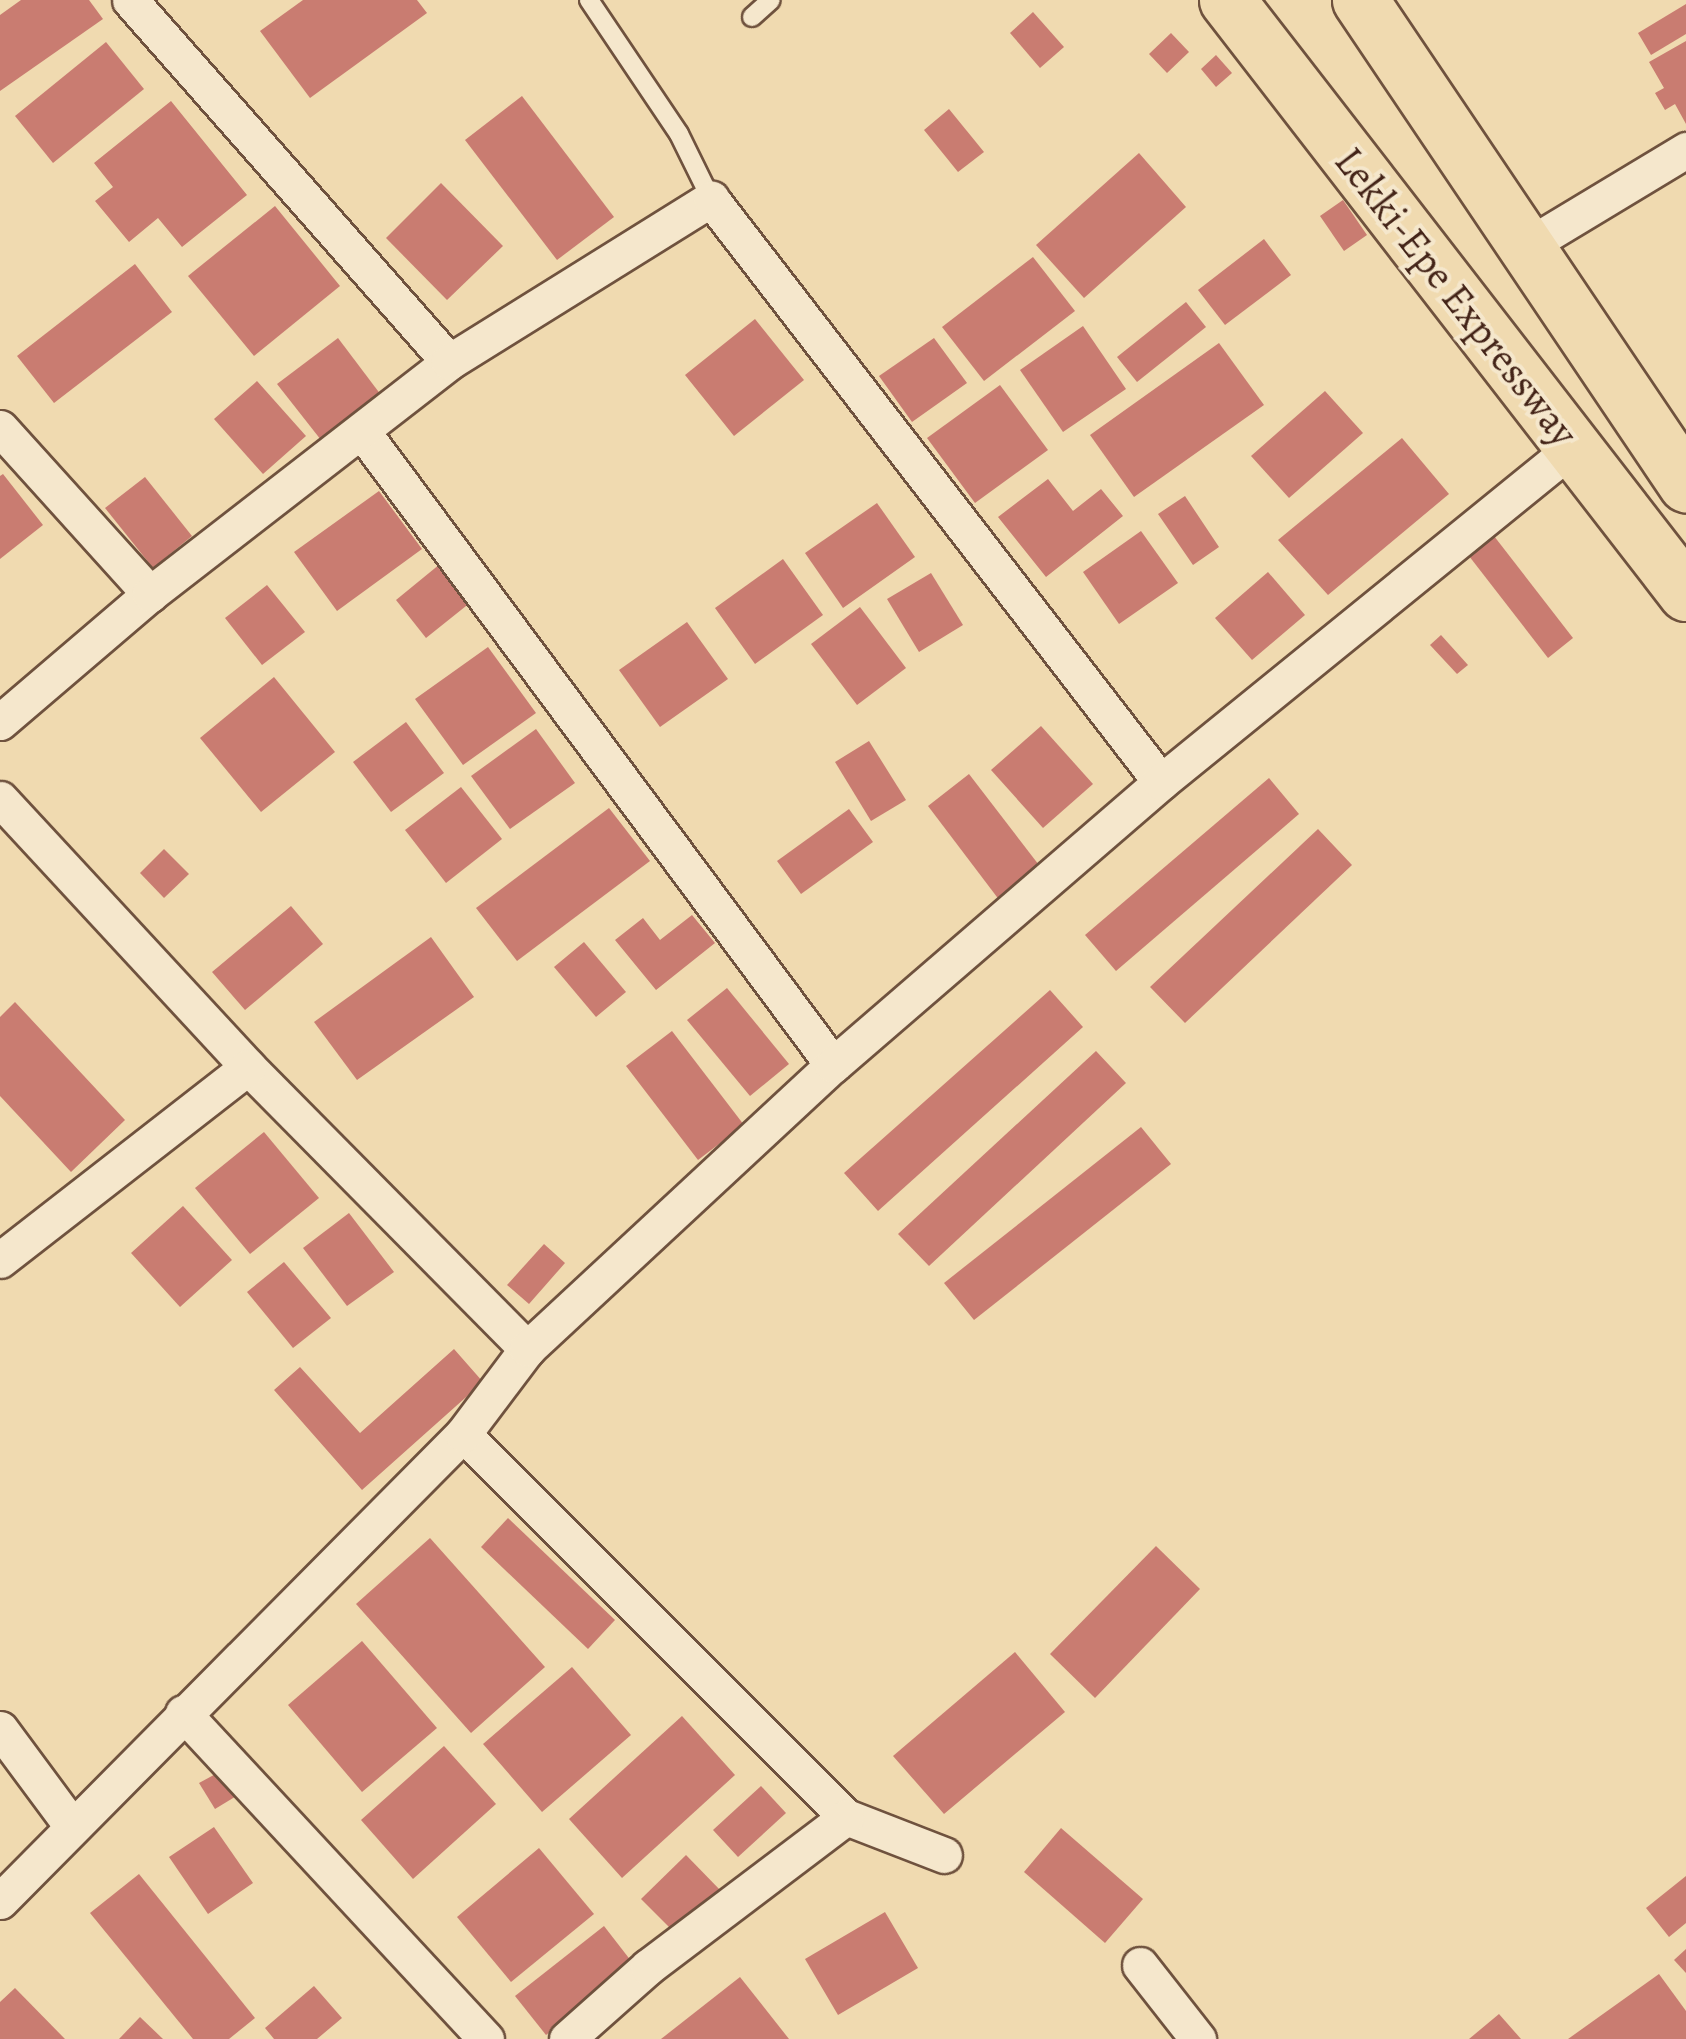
<!DOCTYPE html>
<style>
body{margin:0}
#map{position:relative;width:1686px;height:2039px;overflow:hidden;background:#f0dab0;font-family:Alegreya,serif}
div>[style]{position:absolute}
.building>*{inset:0;background:#c97c71}
.roads{filter:drop-shadow(2px 0 #6f523e) drop-shadow(-2px 0 #6f523e) drop-shadow(0 2px #6f523e) drop-shadow(0 -2px #6f523e)}
.service>*{height:18px;margin:-9px;padding:0 9px;transform-origin:9px;border-radius:9px;background:#f5e7cc}
.minor>*{height:35px;margin:-17.5px;padding:0 17.5px;transform-origin:17.5px;border-radius:17.5px;background:#f5e7cc}
.trunk>*{height:55px;margin:-27.5px;padding:0 27.5px;transform-origin:27.5px;border-radius:27.5px;background:#f0dab0}
span{translate:-50% -50%;white-space:nowrap;text-align:center;line-height:1.15;-webkit-text-stroke:8px #f5e7cc;paint-order:stroke}
.street-label{font-size:40px;color:#442418}
</style>
<div id="map">
<div class="building">
<div style="clip-path:polygon(21px 0,89px 0,103px 19px,0 91px,0 15px)"></div>
<div style="clip-path:polygon(303px 0,417px 0,427px 13px,310px 98px,260px 31px)"></div>
<div style="clip-path:polygon(1686px 4px,1686px 34px,1651px 55px,1638px 33px)"></div>
<div style="clip-path:polygon(1033px 12px,1064px 47px,1040px 68px,1010px 33px)"></div>
<div style="clip-path:polygon(1171px 33px,1189px 52px,1167px 73px,1149px 54px)"></div>
<div style="clip-path:polygon(1686px 41px,1686px 124px,1675px 104px,1665px 110px,1655px 93px,1664px 88px,1649px 62px)"></div>
<div style="clip-path:polygon(106px 42px,144px 89px,53px 163px,15px 116px)"></div>
<div style="clip-path:polygon(1216px 55px,1232px 73px,1216px 87px,1201px 69px)"></div>
<div style="clip-path:polygon(522px 96px,614px 217px,557px 260px,465px 140px)"></div>
<div style="clip-path:polygon(171px 101px,247px 195px,182px 247px,158px 218px,129px 242px,95px 201px,113px 187px,94px 163px)"></div>
<div style="clip-path:polygon(949px 109px,984px 152px,958px 172px,924px 130px)"></div>
<div style="clip-path:polygon(1139px 153px,1186px 207px,1084px 298px,1036px 245px)"></div>
<div style="clip-path:polygon(441px 183px,503px 246px,447px 300px,386px 238px)"></div>
<div style="clip-path:polygon(1343px 200px,1367px 235px,1344px 251px,1320px 216px)"></div>
<div style="clip-path:polygon(275px 206px,340px 286px,254px 356px,188px 276px)"></div>
<div style="clip-path:polygon(1264px 239px,1291px 275px,1225px 325px,1198px 290px)"></div>
<div style="clip-path:polygon(1033px 257px,1075px 311px,984px 381px,942px 327px)"></div>
<div style="clip-path:polygon(135px 264px,172px 312px,54px 403px,17px 356px)"></div>
<div style="clip-path:polygon(1186px 302px,1206px 327px,1137px 382px,1117px 357px)"></div>
<div style="clip-path:polygon(755px 319px,804px 380px,734px 436px,685px 375px)"></div>
<div style="clip-path:polygon(1083px 326px,1126px 389px,1063px 432px,1020px 370px)"></div>
<div style="clip-path:polygon(338px 338px,381px 395px,321px 440px,277px 384px)"></div>
<div style="clip-path:polygon(934px 338px,967px 383px,912px 422px,879px 376px)"></div>
<div style="clip-path:polygon(1219px 343px,1264px 405px,1134px 497px,1090px 435px)"></div>
<div style="clip-path:polygon(257px 381px,306px 436px,263px 474px,214px 419px)"></div>
<div style="clip-path:polygon(1000px 385px,1048px 450px,975px 503px,927px 438px)"></div>
<div style="clip-path:polygon(1325px 391px,1363px 433px,1289px 498px,1251px 456px)"></div>
<div style="clip-path:polygon(1402px 438px,1449px 494px,1328px 595px,1278px 540px)"></div>
<div style="clip-path:polygon(3px 474px,43px 525px,0 559px,0 476px)"></div>
<div style="clip-path:polygon(145px 477px,192px 536px,153px 568px,105px 508px)"></div>
<div style="clip-path:polygon(1048px 479px,1073px 511px,1101px 489px,1123px 516px,1046px 577px,998px 517px)"></div>
<div style="clip-path:polygon(379px 491px,422px 549px,337px 611px,294px 552px)"></div>
<div style="clip-path:polygon(1185px 496px,1219px 547px,1193px 565px,1158px 514px)"></div>
<div style="clip-path:polygon(877px 503px,915px 557px,843px 608px,805px 553px)"></div>
<div style="clip-path:polygon(1141px 531px,1178px 583px,1119px 624px,1083px 572px)"></div>
<div style="clip-path:polygon(1494px 536px,1573px 638px,1548px 658px,1469px 556px)"></div>
<div style="clip-path:polygon(783px 559px,823px 615px,755px 664px,715px 608px)"></div>
<div style="clip-path:polygon(440px 564px,471px 602px,426px 638px,396px 600px)"></div>
<div style="clip-path:polygon(1268px 572px,1305px 615px,1252px 660px,1215px 618px)"></div>
<div style="clip-path:polygon(931px 573px,963px 625px,919px 652px,887px 599px)"></div>
<div style="clip-path:polygon(267px 585px,305px 632px,262px 665px,225px 618px)"></div>
<div style="clip-path:polygon(860px 607px,906px 668px,857px 705px,811px 644px)"></div>
<div style="clip-path:polygon(687px 622px,728px 679px,660px 727px,619px 670px)"></div>
<div style="clip-path:polygon(1441px 635px,1468px 665px,1457px 674px,1430px 645px)"></div>
<div style="clip-path:polygon(488px 647px,536px 713px,463px 765px,415px 699px)"></div>
<div style="clip-path:polygon(274px 677px,335px 752px,261px 812px,200px 738px)"></div>
<div style="clip-path:polygon(406px 722px,444px 773px,391px 812px,353px 762px)"></div>
<div style="clip-path:polygon(1041px 726px,1093px 784px,1043px 828px,991px 770px)"></div>
<div style="clip-path:polygon(536px 729px,575px 783px,510px 829px,471px 776px)"></div>
<div style="clip-path:polygon(869px 741px,906px 800px,871px 821px,835px 762px)"></div>
<div style="clip-path:polygon(969px 774px,1042px 869px,1000px 901px,928px 806px)"></div>
<div style="clip-path:polygon(1269px 778px,1299px 814px,1116px 971px,1085px 935px)"></div>
<div style="clip-path:polygon(461px 787px,502px 839px,446px 883px,405px 830px)"></div>
<div style="clip-path:polygon(609px 808px,650px 861px,517px 961px,476px 908px)"></div>
<div style="clip-path:polygon(849px 809px,873px 842px,801px 894px,777px 861px)"></div>
<div style="clip-path:polygon(1318px 829px,1352px 865px,1185px 1023px,1150px 987px)"></div>
<div style="clip-path:polygon(164px 849px,189px 874px,164px 898px,140px 873px)"></div>
<div style="clip-path:polygon(291px 906px,323px 944px,245px 1010px,212px 972px)"></div>
<div style="clip-path:polygon(692px 915px,715px 943px,656px 990px,615px 940px,643px 918px,660px 940px)"></div>
<div style="clip-path:polygon(431px 937px,474px 997px,357px 1080px,314px 1022px)"></div>
<div style="clip-path:polygon(584px 942px,626px 992px,596px 1017px,554px 967px)"></div>
<div style="clip-path:polygon(727px 988px,789px 1064px,750px 1096px,687px 1020px)"></div>
<div style="clip-path:polygon(1050px 990px,1083px 1027px,878px 1211px,844px 1173px)"></div>
<div style="clip-path:polygon(15px 1002px,125px 1120px,71px 1172px,0 1096px,0 1017px)"></div>
<div style="clip-path:polygon(672px 1031px,744px 1125px,698px 1160px,626px 1066px)"></div>
<div style="clip-path:polygon(1096px 1051px,1126px 1083px,929px 1266px,898px 1234px)"></div>
<div style="clip-path:polygon(1141px 1127px,1171px 1164px,974px 1320px,944px 1283px)"></div>
<div style="clip-path:polygon(264px 1132px,319px 1198px,250px 1254px,195px 1188px)"></div>
<div style="clip-path:polygon(183px 1206px,232px 1260px,180px 1307px,131px 1253px)"></div>
<div style="clip-path:polygon(349px 1213px,394px 1272px,347px 1306px,303px 1248px)"></div>
<div style="clip-path:polygon(544px 1244px,565px 1263px,529px 1304px,507px 1285px)"></div>
<div style="clip-path:polygon(284px 1262px,331px 1318px,293px 1348px,247px 1292px)"></div>
<div style="clip-path:polygon(454px 1349px,483px 1382px,362px 1490px,274px 1390px,300px 1367px,360px 1433px)"></div>
<div style="clip-path:polygon(508px 1518px,615px 1620px,588px 1649px,481px 1547px)"></div>
<div style="clip-path:polygon(430px 1538px,545px 1667px,471px 1733px,356px 1604px)"></div>
<div style="clip-path:polygon(1156px 1546px,1200px 1589px,1095px 1698px,1050px 1654px)"></div>
<div style="clip-path:polygon(362px 1641px,437px 1728px,362px 1792px,288px 1705px)"></div>
<div style="clip-path:polygon(1015px 1652px,1065px 1712px,944px 1814px,893px 1756px)"></div>
<div style="clip-path:polygon(572px 1667px,631px 1735px,542px 1812px,483px 1744px)"></div>
<div style="clip-path:polygon(682px 1716px,735px 1775px,622px 1878px,569px 1819px)"></div>
<div style="clip-path:polygon(444px 1746px,496px 1804px,413px 1879px,361px 1820px)"></div>
<div style="clip-path:polygon(223px 1770px,238px 1795px,215px 1809px,199px 1783px)"></div>
<div style="clip-path:polygon(761px 1786px,786px 1813px,738px 1857px,713px 1830px)"></div>
<div style="clip-path:polygon(214px 1827px,253px 1883px,208px 1914px,169px 1857px)"></div>
<div style="clip-path:polygon(1061px 1828px,1143px 1899px,1105px 1943px,1024px 1872px)"></div>
<div style="clip-path:polygon(539px 1848px,594px 1914px,511px 1982px,457px 1917px)"></div>
<div style="clip-path:polygon(686px 1855px,722px 1892px,678px 1936px,641px 1899px)"></div>
<div style="clip-path:polygon(139px 1874px,255px 2018px,229px 2039px,193px 2039px,90px 1913px)"></div>
<div style="clip-path:polygon(1686px 1876px,1686px 1923px,1669px 1937px,1646px 1908px)"></div>
<div style="clip-path:polygon(885px 1912px,918px 1968px,838px 2015px,805px 1959px)"></div>
<div style="clip-path:polygon(604px 1926px,635px 1966px,546px 2035px,515px 1996px)"></div>
<div style="clip-path:polygon(1686px 1949px,1686px 1973px,1674px 1960px)"></div>
<div style="clip-path:polygon(1659px 1974px,1686px 2011px,1686px 2039px,1568px 2039px)"></div>
<div style="clip-path:polygon(740px 1977px,789px 2039px,661px 2039px)"></div>
<div style="clip-path:polygon(314px 1986px,342px 2018px,317px 2039px,274px 2039px,265px 2028px)"></div>
<div style="clip-path:polygon(15px 1988px,65px 2039px,0 2039px,0 2002px)"></div>
<div style="clip-path:polygon(1499px 2014px,1521px 2039px,1469px 2039px)"></div>
<div style="clip-path:polygon(140px 2017px,163px 2039px,119px 2039px)"></div>
</div>
<div class="roads">
<div class="service">
<div style="left:589px;top:0;width:161px;rotate:56.1deg"></div>
<div style="left:679px;top:134px;width:72px;rotate:63.8deg"></div>
<div style="left:752px;top:17px;width:25px;rotate:-42deg"></div>
</div>
<div class="minor">
<div style="left:130px;top:0;width:482px;rotate:48.6deg"></div>
<div style="left:1527px;top:246px;width:186px;rotate:-31.1deg"></div>
<div style="left:0;top:428px;width:224px;rotate:47.9deg"></div>
<div style="left:364px;top:434px;width:786px;rotate:53.38deg"></div>
<div style="left:0;top:722px;width:197px;rotate:-40.5deg"></div>
<div style="left:150px;top:594px;width:378px;rotate:-37.8deg"></div>
<div style="left:449px;top:362px;width:309px;rotate:-31.9deg"></div>
<div style="left:711px;top:199px;width:736px;rotate:52.34deg"></div>
<div style="left:0;top:799px;width:365px;rotate:47.2deg"></div>
<div style="left:248px;top:1067px;width:397px;rotate:45.3deg"></div>
<div style="left:0;top:1260px;width:314px;rotate:-37.9deg"></div>
<div style="left:463px;top:1434px;width:542px;rotate:45deg"></div>
<div style="left:846px;top:1817px;width:105px;rotate:21.2deg"></div>
<div style="left:183px;top:1713px;width:445px;rotate:47.1deg"></div>
<div style="left:0;top:1729px;width:119px;rotate:53.5deg"></div>
<div style="left:0;top:1901px;width:658px;rotate:-45.25deg"></div>
<div style="left:463px;top:1434px;width:106px;rotate:-53deg"></div>
<div style="left:527px;top:1349px;width:417px;rotate:-42.9deg"></div>
<div style="left:833px;top:1065px;width:433px;rotate:-40.8deg"></div>
<div style="left:1161px;top:782px;width:530px;rotate:-39.1deg"></div>
<div style="left:1140px;top:1965px;width:94px;rotate:51.9deg"></div>
<div style="left:567px;top:2039px;width:108px;rotate:-41.6deg"></div>
<div style="left:648px;top:1967px;width:248px;rotate:-37.1deg"></div>
</div>
<div class="trunk">
<div style="left:1227px;top:0;width:750px;rotate:52.26deg"></div>
<div style="left:1360px;top:0;width:584px;rotate:56.04deg"></div>
</div>
</div>
<div class="street-label">
<span style="left:1456px;top:297px;rotate:52deg">Lekki-Epe Expressway</span>
</div>
</div>
